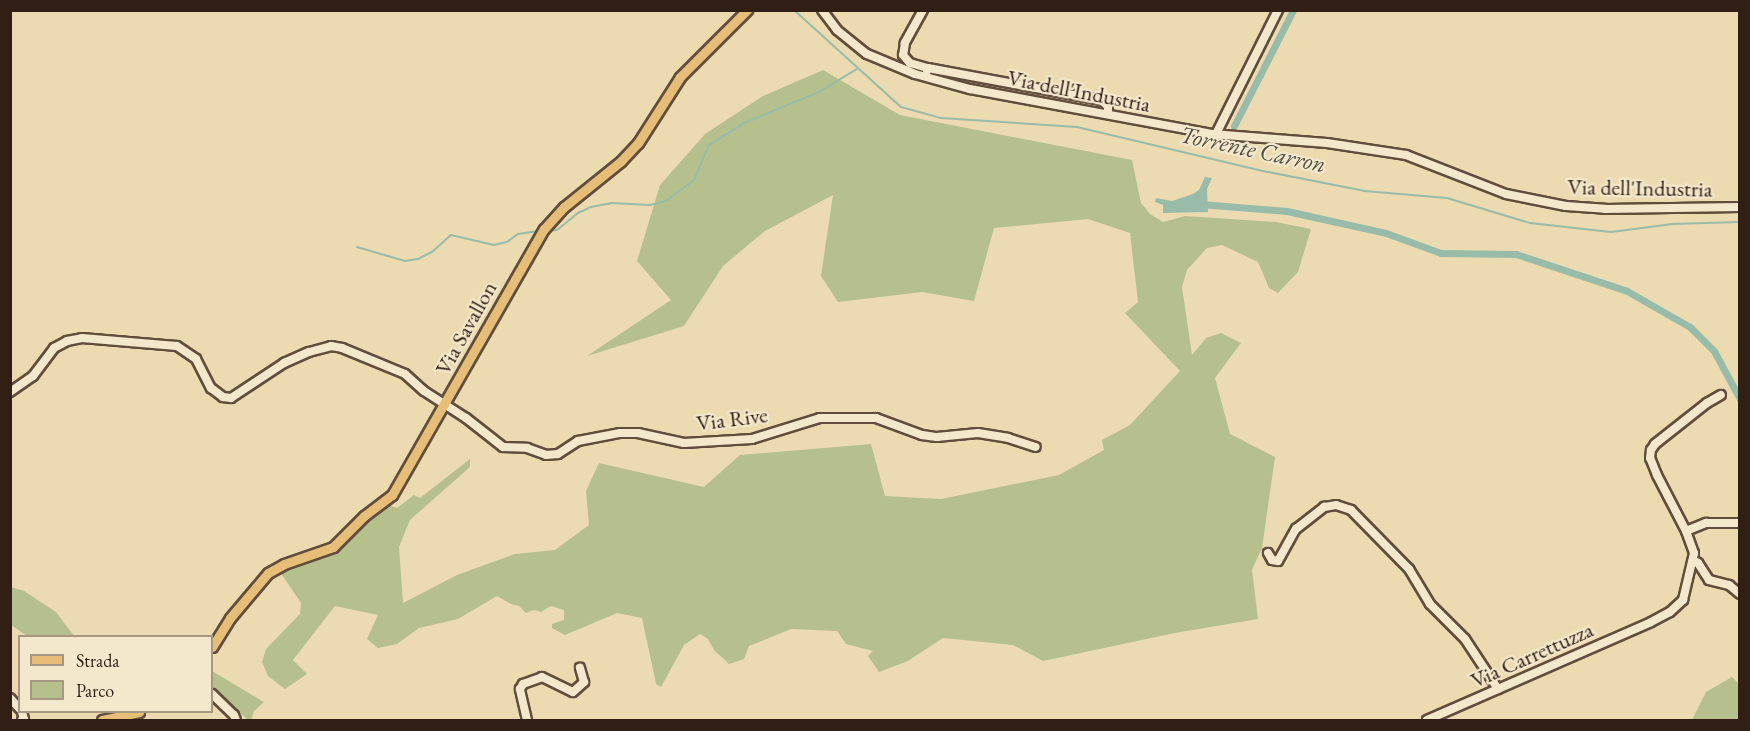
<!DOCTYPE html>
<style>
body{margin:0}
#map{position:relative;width:1750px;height:731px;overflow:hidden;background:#ecdbb0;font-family:"EB Garamond",serif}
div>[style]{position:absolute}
.green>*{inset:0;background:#b6c08c}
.water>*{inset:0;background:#99bba9}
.stream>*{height:2px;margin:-1px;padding:0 1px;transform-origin:1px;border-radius:1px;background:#99bba9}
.canal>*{height:7px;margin:-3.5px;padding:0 3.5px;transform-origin:3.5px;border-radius:3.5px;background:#99bba9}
.roads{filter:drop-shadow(2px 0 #604d3b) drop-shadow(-2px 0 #604d3b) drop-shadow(0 2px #604d3b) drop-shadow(0 -2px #604d3b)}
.minor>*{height:8px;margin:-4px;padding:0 4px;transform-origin:4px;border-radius:4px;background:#f3e8cc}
.major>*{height:9px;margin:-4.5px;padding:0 4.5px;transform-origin:4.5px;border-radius:4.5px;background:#e6be78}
span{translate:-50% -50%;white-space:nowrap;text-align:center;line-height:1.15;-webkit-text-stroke:4.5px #f3e8cc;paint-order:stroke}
.street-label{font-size:22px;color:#311e14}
.water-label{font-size:24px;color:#504d41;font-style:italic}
.frame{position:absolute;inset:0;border:12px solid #311e14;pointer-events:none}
.legend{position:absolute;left:18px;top:635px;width:195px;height:78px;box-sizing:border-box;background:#f3e8cc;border:2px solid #a59782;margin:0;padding:8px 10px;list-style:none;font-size:18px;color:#311e14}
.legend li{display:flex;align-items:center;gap:12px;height:30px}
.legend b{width:30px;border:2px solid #a59782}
</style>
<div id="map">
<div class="green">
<div style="clip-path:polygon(823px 70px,900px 115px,1132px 160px,1141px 203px,1150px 214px,1163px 222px,1185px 216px,1276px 222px,1311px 229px,1298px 272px,1278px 293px,1269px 288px,1258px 262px,1222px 245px,1207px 248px,1187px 270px,1182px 287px,1192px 355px,1206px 338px,1221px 333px,1241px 343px,1215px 378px,1230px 434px,1275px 457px,1262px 548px,1252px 570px,1258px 619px,1175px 633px,1043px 661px,1013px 645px,943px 638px,908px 661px,879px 672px,868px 656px,873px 651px,846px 644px,837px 631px,791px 629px,749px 646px,744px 659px,729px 664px,714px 650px,708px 639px,700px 634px,684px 645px,661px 687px,656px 684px,642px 618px,617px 613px,565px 635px,552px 628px,552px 624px,564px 620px,564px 610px,551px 606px,541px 612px,534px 610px,526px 613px,519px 606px,511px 604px,497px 596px,458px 619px,419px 628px,397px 644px,378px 648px,367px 639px,378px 615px,335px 606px,293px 660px,307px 674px,285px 689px,268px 676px,262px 662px,266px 649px,300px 614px,301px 603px,280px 572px,335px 552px,388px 505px,397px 508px,414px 495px,420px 498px,470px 459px,470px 467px,410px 520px,399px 547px,403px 603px,457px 575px,515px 554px,555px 550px,589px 525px,586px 491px,599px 463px,704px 487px,740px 455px,871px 444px,885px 496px,941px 499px,1059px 475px,1104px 450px,1102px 440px,1130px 425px,1180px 371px,1125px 313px,1138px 302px,1130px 233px,1088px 219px,994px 228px,974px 301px,922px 292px,838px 302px,821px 276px,833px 195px,765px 231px,723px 266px,684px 326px,587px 356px,671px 300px,637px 261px,660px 185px,705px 134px,763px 96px)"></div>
<div style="clip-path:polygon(11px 587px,24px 591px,56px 612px,74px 636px,27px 636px,11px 625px)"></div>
<div style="clip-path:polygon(212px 671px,264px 702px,254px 711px,251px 720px,248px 720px,212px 688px)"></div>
<div style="clip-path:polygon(1732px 677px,1739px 684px,1739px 720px,1692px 720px,1706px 692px)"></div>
</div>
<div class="water">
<div style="clip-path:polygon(1205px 177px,1212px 178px,1207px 189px,1208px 212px,1163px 213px,1163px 205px,1155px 202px,1156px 198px,1172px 201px,1193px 194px,1199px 190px)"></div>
</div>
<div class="stream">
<div style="left:794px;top:10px;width:144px;rotate:42.2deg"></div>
<div style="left:901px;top:107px;width:41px;rotate:15.4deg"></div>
<div style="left:941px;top:118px;width:136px;rotate:3.8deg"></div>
<div style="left:1077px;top:127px;width:191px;rotate:13.3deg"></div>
<div style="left:1263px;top:171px;width:104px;rotate:11.1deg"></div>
<div style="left:1365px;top:191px;width:82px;rotate:4.9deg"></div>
<div style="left:1447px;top:198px;width:87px;rotate:16.8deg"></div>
<div style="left:1530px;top:223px;width:81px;rotate:6.3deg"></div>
<div style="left:1611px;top:232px;width:62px;rotate:-7.5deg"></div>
<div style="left:1672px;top:224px;width:68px;rotate:-1.7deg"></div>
<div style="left:548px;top:231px;width:9px;rotate:-6deg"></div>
<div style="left:557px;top:230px;width:27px;rotate:-39deg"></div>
<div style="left:578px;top:213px;width:14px;rotate:-25deg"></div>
<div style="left:591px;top:207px;width:20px;rotate:-11deg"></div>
<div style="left:611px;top:203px;width:39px;rotate:3deg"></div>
<div style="left:650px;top:205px;width:16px;rotate:-14deg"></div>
<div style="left:666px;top:201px;width:35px;rotate:-37deg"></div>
<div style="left:694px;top:180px;width:38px;rotate:-67deg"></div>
<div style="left:709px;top:145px;width:39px;rotate:-32deg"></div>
<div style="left:742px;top:124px;width:83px;rotate:-22.6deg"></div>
<div style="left:819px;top:92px;width:44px;rotate:-31.2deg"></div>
<div style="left:357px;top:247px;width:50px;rotate:16.3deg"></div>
<div style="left:405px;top:261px;width:13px;rotate:-9deg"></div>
<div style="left:418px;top:259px;width:16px;rotate:-27deg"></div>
<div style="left:432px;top:252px;width:25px;rotate:-42deg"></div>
<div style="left:451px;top:235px;width:44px;rotate:13.1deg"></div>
<div style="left:494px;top:245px;width:13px;rotate:-13deg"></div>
<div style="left:507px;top:242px;width:14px;rotate:-36deg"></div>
<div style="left:518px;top:234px;width:21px;rotate:-8deg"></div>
<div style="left:27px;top:712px;width:8px;rotate:76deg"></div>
</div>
<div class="canal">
<div style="left:1234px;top:126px;width:130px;rotate:-63deg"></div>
<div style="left:1200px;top:204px;width:87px;rotate:4.6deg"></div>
<div style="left:1287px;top:211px;width:101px;rotate:12.5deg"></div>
<div style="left:1386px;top:233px;width:59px;rotate:20deg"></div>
<div style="left:1441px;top:253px;width:75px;rotate:0.8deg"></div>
<div style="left:1516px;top:254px;width:117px;rotate:18.4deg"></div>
<div style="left:1627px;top:291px;width:73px;rotate:29.7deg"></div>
<div style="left:1690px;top:327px;width:34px;rotate:45deg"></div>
<div style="left:1714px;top:351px;width:55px;rotate:61.6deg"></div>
</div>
<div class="roads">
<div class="minor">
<div style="left:822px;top:10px;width:25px;rotate:53deg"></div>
<div style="left:837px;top:30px;width:38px;rotate:39deg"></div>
<div style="left:867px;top:54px;width:52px;rotate:22.6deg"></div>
<div style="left:915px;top:74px;width:57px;rotate:15.3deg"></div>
<div style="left:970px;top:89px;width:246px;rotate:10.5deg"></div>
<div style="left:1212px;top:134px;width:115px;rotate:4.5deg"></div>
<div style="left:1327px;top:143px;width:80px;rotate:8.6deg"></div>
<div style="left:1406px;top:155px;width:107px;rotate:21.3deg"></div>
<div style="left:1506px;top:194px;width:61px;rotate:11.3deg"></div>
<div style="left:1566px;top:206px;width:39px;rotate:4deg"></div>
<div style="left:1605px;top:209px;width:135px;rotate:-0.8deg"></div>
<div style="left:923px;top:10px;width:38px;rotate:119deg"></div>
<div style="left:905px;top:43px;width:12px;rotate:99deg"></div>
<div style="left:903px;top:55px;width:11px;rotate:49deg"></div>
<div style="left:910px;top:63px;width:19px;rotate:16deg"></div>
<div style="left:928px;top:68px;width:3px;rotate:108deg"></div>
<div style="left:928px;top:68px;width:176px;rotate:10.5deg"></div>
<div style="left:1101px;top:100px;width:9px;rotate:41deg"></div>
<div style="left:1108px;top:106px;width:8px;rotate:90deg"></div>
<div style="left:1216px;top:134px;width:139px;rotate:-63.4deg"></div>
<div style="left:10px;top:392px;width:28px;rotate:-35deg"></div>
<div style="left:33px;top:376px;width:35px;rotate:-53deg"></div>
<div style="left:54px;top:348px;width:15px;rotate:-28deg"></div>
<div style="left:67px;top:341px;width:15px;rotate:-11deg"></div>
<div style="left:82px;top:338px;width:95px;rotate:4.8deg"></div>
<div style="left:177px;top:346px;width:23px;rotate:34deg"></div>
<div style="left:196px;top:359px;width:33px;rotate:63deg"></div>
<div style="left:211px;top:388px;width:15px;rotate:37deg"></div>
<div style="left:223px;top:397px;width:8px;rotate:7deg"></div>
<div style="left:231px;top:398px;width:64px;rotate:-33.4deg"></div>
<div style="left:284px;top:363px;width:27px;rotate:-24deg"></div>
<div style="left:309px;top:352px;width:23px;rotate:-15deg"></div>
<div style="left:331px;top:346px;width:11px;rotate:10deg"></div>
<div style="left:342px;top:348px;width:68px;rotate:22.4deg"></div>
<div style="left:405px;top:374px;width:25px;rotate:42deg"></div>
<div style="left:424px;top:391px;width:50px;rotate:32.7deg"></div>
<div style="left:466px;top:418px;width:47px;rotate:38.1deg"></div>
<div style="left:503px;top:447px;width:24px;rotate:2deg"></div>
<div style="left:527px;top:448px;width:20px;rotate:20deg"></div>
<div style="left:546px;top:455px;width:12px;rotate:-5deg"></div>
<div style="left:558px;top:454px;width:24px;rotate:-33deg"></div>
<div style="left:578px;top:441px;width:43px;rotate:-10.8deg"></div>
<div style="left:620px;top:433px;width:18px"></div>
<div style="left:638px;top:433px;width:47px;rotate:12.3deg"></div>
<div style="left:684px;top:443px;width:68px;rotate:-3.4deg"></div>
<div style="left:752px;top:439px;width:71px;rotate:-17.2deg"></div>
<div style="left:820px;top:418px;width:56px"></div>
<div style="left:876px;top:418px;width:49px;rotate:20.3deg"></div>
<div style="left:922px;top:435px;width:15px;rotate:8deg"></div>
<div style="left:937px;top:437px;width:41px;rotate:-5.6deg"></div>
<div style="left:978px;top:433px;width:30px;rotate:9deg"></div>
<div style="left:1008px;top:438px;width:29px;rotate:18deg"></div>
<div style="left:1686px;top:531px;width:22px;rotate:-22deg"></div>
<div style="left:1706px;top:523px;width:34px"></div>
<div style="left:1268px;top:553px;width:8px;rotate:60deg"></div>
<div style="left:1272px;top:560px;width:6px;rotate:9deg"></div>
<div style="left:1278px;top:561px;width:37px;rotate:-61deg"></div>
<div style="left:1296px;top:529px;width:36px;rotate:-38deg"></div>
<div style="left:1324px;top:507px;width:12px;rotate:-9deg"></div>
<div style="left:1336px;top:505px;width:16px;rotate:18deg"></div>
<div style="left:1351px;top:510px;width:83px;rotate:45.5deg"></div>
<div style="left:1409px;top:569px;width:41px;rotate:59deg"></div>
<div style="left:1430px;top:604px;width:49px;rotate:45deg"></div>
<div style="left:1465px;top:639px;width:60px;rotate:56.6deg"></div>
<div style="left:1693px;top:560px;width:6px;rotate:31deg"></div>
<div style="left:1698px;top:563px;width:20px;rotate:57deg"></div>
<div style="left:1709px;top:580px;width:21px;rotate:14deg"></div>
<div style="left:1729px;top:585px;width:14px;rotate:39deg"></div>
<div style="left:212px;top:694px;width:30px;rotate:44deg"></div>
<div style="left:234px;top:715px;width:5px;rotate:68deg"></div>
<div style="left:10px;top:698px;width:15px;rotate:48deg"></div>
<div style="left:22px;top:712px;width:7px;rotate:74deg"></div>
<div style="left:24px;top:719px;width:2px;rotate:153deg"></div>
<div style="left:527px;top:720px;width:32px;rotate:-103deg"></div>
<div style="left:520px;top:689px;width:6px;rotate:-59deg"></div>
<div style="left:523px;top:684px;width:20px;rotate:-20deg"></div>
<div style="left:542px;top:677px;width:34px;rotate:26deg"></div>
<div style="left:573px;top:692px;width:15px;rotate:-42deg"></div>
<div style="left:584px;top:682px;width:15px;rotate:-106deg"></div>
<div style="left:1427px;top:720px;width:244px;rotate:-23.6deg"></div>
<div style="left:1651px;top:622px;width:21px;rotate:-28deg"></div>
<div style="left:1670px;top:612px;width:18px;rotate:-43deg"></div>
<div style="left:1683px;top:600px;width:48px;rotate:-76.8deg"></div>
<div style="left:1694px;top:553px;width:23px;rotate:-110deg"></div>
<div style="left:1686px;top:531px;width:63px;rotate:-117.4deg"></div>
<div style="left:1657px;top:475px;width:18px;rotate:-112deg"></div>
<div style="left:1650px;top:458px;width:8px;rotate:-83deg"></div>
<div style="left:1651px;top:450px;width:7px;rotate:-56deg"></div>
<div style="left:1655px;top:444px;width:66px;rotate:-38.3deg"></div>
<div style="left:1707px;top:403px;width:16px;rotate:-30deg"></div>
</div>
<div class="major">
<div style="left:212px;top:647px;width:34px;rotate:-58deg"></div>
<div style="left:230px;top:618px;width:59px;rotate:-49.8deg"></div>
<div style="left:268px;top:573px;width:18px;rotate:-29deg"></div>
<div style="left:284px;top:564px;width:52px;rotate:-19.1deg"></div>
<div style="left:333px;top:547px;width:44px;rotate:-45deg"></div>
<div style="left:364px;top:516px;width:35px;rotate:-37deg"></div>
<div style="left:392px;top:495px;width:306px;rotate:-60.3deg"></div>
<div style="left:544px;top:229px;width:30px;rotate:-48deg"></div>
<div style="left:564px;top:207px;width:73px;rotate:-38.9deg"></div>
<div style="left:621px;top:161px;width:25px;rotate:-47deg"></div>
<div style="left:638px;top:143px;width:78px;rotate:-57.5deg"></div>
<div style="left:680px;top:77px;width:95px;rotate:-45deg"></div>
<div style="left:102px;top:720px;width:38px;rotate:-12deg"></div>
</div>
</div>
<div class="street-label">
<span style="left:1079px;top:91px;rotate:11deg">Via dell'Industria</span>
<span style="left:1640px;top:188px;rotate:1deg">Via dell'Industria</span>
<span style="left:466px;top:328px;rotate:-61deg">Via Savallon</span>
<span style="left:732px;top:419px;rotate:-7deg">Via Rive</span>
<span style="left:1532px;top:655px;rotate:-24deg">Via Carrettuzza</span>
</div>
<div class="water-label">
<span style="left:1253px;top:149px;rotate:12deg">Torrente Carron</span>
</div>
<div class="frame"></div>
<ul class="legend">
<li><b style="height:8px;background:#e6be78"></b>Strada</li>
<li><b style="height:16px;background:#b6c08c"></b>Parco</li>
</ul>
</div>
